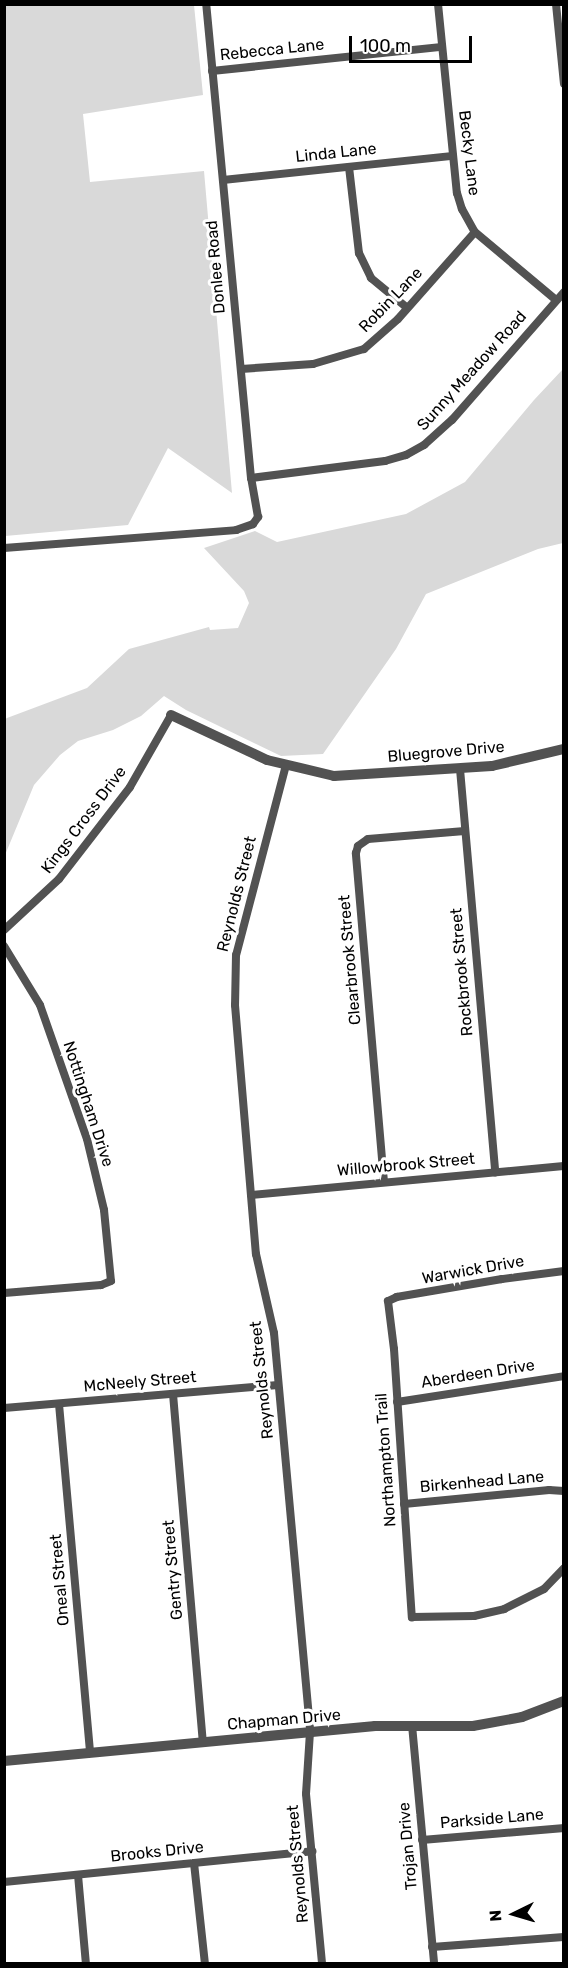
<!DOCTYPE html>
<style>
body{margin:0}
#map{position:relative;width:568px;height:1968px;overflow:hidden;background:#fff;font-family:Rubik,sans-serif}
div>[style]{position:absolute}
.green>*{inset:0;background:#d9d9d9}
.minor>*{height:8px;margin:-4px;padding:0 4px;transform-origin:4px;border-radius:4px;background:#525252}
.tertiary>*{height:10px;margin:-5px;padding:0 5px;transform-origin:5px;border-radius:5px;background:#525252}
span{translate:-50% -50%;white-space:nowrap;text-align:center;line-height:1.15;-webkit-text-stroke:6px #fff;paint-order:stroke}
.street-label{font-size:16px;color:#000}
.frame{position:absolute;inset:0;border:6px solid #000;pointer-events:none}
.north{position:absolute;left:484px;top:1884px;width:60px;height:60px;-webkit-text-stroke:4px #fff;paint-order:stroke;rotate:265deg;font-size:16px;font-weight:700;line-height:24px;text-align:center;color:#000}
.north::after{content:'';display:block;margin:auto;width:21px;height:27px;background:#000;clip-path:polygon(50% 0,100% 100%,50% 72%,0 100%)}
.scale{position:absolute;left:349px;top:36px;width:123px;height:27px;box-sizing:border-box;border:3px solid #000;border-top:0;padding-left:8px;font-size:18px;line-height:21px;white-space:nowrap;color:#000;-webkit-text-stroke:4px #fff;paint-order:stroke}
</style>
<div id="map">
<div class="green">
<div style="clip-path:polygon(5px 4px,194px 5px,203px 95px,83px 114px,90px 182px,204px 171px,232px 493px,168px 448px,128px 525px,5px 536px)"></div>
<div style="clip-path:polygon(563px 369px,563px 543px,538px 549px,426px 594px,396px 649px,323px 754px,281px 756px,186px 710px,164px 696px,141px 716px,113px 730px,78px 741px,60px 755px,34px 785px,5px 855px,4px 720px,7px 718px,87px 688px,129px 649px,209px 627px,210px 630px,238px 628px,249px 603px,244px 591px,204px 548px,255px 531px,277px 542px,406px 514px,465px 482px,534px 400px)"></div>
</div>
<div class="minor">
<div style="left:438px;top:4px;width:190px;rotate:84.3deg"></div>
<div style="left:457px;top:193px;width:17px;rotate:73deg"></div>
<div style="left:462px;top:209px;width:26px;rotate:61deg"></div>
<div style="left:475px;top:232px;width:106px;rotate:40deg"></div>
<div style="left:556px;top:4px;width:80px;rotate:84.3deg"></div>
<div style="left:212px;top:71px;width:231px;rotate:-6deg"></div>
<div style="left:349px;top:167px;width:87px;rotate:83.4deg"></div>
<div style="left:359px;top:253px;width:28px;rotate:64deg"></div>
<div style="left:371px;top:278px;width:45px;rotate:39.6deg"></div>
<div style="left:223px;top:180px;width:231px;rotate:-6deg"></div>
<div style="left:241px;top:369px;width:72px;rotate:-4deg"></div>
<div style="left:313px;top:364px;width:53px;rotate:-16.4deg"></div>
<div style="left:364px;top:349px;width:45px;rotate:-41.4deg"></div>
<div style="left:398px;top:319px;width:116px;rotate:-48.5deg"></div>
<div style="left:251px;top:478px;width:135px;rotate:-7.2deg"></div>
<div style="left:385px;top:461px;width:22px;rotate:-16deg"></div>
<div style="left:406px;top:455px;width:21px;rotate:-29deg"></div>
<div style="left:424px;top:445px;width:38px;rotate:-42deg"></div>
<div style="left:452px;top:420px;width:170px;rotate:-48.8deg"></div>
<div style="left:4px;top:548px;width:233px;rotate:-4.4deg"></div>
<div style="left:236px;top:530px;width:18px;rotate:-19deg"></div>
<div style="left:253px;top:524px;width:9px;rotate:-54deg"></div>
<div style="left:258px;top:517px;width:40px;rotate:-100deg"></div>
<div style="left:251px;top:478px;width:476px;rotate:-95.4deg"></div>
<div style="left:286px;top:765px;width:196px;rotate:104.7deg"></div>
<div style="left:236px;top:955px;width:50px;rotate:91.1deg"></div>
<div style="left:235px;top:1005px;width:250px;rotate:85.2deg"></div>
<div style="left:256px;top:1254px;width:81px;rotate:77.2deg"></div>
<div style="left:274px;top:1333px;width:401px;rotate:84.8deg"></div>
<div style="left:310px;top:1732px;width:62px;rotate:93.7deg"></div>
<div style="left:306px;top:1794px;width:171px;rotate:84.6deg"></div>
<div style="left:460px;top:769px;width:405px;rotate:85deg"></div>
<div style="left:4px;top:930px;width:75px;rotate:-42.8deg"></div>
<div style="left:59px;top:879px;width:116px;rotate:-52.3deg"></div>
<div style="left:130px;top:787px;width:83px;rotate:-60.3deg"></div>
<div style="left:4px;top:946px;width:69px;rotate:58.6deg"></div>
<div style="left:40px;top:1005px;width:142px;rotate:70.7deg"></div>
<div style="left:87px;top:1139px;width:73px;rotate:76.5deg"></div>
<div style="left:104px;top:1210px;width:71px;rotate:84.4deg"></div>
<div style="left:111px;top:1281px;width:11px;rotate:158deg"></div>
<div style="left:101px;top:1285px;width:97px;rotate:175.3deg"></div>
<div style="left:384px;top:1182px;width:330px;rotate:-94.9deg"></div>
<div style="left:356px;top:853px;width:7px;rotate:-74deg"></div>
<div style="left:358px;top:846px;width:12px;rotate:-35deg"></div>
<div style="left:368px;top:839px;width:97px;rotate:-4.7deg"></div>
<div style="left:251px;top:1195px;width:314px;rotate:-5.3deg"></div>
<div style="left:564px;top:1271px;width:63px;rotate:172.6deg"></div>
<div style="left:502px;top:1279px;width:107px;rotate:170.3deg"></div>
<div style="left:397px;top:1297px;width:10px;rotate:156deg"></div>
<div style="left:388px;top:1301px;width:48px;rotate:82.9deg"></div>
<div style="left:394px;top:1349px;width:269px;rotate:86.2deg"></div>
<div style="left:412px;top:1617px;width:62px;rotate:-0.9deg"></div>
<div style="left:474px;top:1616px;width:31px;rotate:-13deg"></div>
<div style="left:504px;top:1609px;width:45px;rotate:-26.6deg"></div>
<div style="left:544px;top:1589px;width:29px;rotate:-46deg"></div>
<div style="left:173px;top:1394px;width:349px;rotate:85.1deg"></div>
<div style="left:397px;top:1402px;width:169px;rotate:-8.8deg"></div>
<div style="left:59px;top:1404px;width:350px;rotate:84.9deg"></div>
<div style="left:4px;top:1408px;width:275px;rotate:-4.8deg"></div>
<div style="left:404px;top:1504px;width:146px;rotate:-5.5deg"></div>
<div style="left:549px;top:1490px;width:15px;rotate:4deg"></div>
<div style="left:412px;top:1725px;width:240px;rotate:84.7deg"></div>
<div style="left:422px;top:1840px;width:143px;rotate:-4.8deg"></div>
<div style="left:194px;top:1863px;width:102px;rotate:83.8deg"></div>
<div style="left:78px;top:1875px;width:89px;rotate:84.9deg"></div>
<div style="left:4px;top:1882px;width:310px;rotate:-5.7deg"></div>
<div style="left:432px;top:1947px;width:132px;rotate:-4.3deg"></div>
</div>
<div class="tertiary">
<div style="left:171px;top:715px;width:106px;rotate:25.1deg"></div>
<div style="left:267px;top:760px;width:69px;rotate:13.4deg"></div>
<div style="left:334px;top:776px;width:158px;rotate:-3.6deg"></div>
<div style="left:492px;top:766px;width:74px;rotate:-13.3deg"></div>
<div style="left:4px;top:1761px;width:373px;rotate:-5.4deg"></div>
<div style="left:375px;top:1726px;width:98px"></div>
<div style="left:473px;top:1726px;width:50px;rotate:-10.4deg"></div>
<div style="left:522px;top:1717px;width:45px;rotate:-20.9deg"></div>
</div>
<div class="street-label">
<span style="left:272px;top:50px;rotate:-6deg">Rebecca Lane</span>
<span style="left:336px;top:153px;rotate:-6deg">Linda Lane</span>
<span style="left:469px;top:153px;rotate:83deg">Becky Lane</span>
<span style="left:216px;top:267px;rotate:-95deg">Donlee Road</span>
<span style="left:391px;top:300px;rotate:-46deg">Robin Lane</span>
<span style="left:472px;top:371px;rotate:-48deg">Sunny Meadow Road</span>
<span style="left:446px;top:752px;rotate:-5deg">Bluegrove Drive</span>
<span style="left:84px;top:820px;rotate:-53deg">Kings Cross Drive</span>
<span style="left:237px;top:894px;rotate:-76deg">Reynolds Street</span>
<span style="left:350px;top:960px;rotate:-95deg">Clearbrook Street</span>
<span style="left:462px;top:972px;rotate:-95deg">Rockbrook Street</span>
<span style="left:88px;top:1104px;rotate:72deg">Nottingham Drive</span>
<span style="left:406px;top:1165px;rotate:-5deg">Willowbrook Street</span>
<span style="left:473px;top:1270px;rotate:-10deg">Warwick Drive</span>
<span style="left:478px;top:1374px;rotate:-9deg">Aberdeen Drive</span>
<span style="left:262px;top:1380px;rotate:-96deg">Reynolds Street</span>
<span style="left:140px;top:1382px;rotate:-5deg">McNeely Street</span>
<span style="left:386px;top:1460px;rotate:-94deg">Northampton Trail</span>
<span style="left:482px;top:1482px;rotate:-5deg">Birkenhead Lane</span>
<span style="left:173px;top:1570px;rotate:-95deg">Gentry Street</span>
<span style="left:60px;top:1580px;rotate:-95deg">Oneal Street</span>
<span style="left:284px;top:1720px;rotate:-5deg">Chapman Drive</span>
<span style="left:492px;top:1819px;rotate:-5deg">Parkside Lane</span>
<span style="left:408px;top:1846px;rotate:-95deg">Trojan Drive</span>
<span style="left:157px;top:1852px;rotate:-6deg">Brooks Drive</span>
<span style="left:298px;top:1864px;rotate:-95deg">Reynolds Street</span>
</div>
<div class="frame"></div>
<div class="north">N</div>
<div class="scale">100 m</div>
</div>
